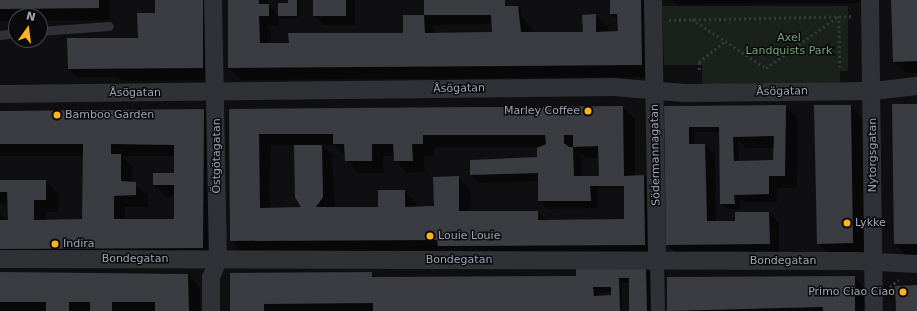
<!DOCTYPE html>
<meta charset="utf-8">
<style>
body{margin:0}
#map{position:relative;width:917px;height:311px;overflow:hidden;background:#0f0f11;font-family:"DejaVu Sans",sans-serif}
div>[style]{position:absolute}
.green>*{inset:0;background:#19211a}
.shadow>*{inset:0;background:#0007}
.building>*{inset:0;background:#3b3c41}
.path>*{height:2.5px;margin-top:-1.25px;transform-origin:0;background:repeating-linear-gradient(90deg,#36383d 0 2px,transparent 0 5px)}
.service>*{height:9px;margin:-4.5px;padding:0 4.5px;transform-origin:4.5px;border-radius:4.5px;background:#303136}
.pedestrian>*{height:14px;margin:-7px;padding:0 7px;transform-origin:7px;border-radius:7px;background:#303136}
.minor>*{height:18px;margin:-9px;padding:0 9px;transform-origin:9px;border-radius:9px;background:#303136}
.dots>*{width:11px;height:11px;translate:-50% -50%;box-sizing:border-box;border:2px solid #0a0a0c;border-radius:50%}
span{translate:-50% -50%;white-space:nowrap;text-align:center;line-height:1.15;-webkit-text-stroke:3px #0a0a0c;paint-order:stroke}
.park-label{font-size:11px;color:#73a177}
.street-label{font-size:11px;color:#9fa5b3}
.poi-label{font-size:11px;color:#9fa5b3}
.right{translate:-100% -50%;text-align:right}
.left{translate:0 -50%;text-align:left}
.north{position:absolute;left:8px;top:8px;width:40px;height:40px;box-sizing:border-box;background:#0a0a0c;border:1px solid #46484f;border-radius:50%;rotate:14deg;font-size:11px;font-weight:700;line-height:16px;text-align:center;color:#9fa5b3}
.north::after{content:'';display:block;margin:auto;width:14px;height:18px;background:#ffb419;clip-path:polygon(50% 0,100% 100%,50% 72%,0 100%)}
</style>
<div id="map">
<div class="green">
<div style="clip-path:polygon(662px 6px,848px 6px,848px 71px,840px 71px,840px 85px,702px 87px,702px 65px,664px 65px)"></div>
</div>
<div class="shadow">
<div style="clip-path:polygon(0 0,110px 0,110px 20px,40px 21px,40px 16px,16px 16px,16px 21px,0 21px)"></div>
<div style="clip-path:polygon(156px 0,214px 0,214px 80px,122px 81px,118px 77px,77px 77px,69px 69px,139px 39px,156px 14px)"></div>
<div style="clip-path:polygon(evenodd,229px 0,268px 0,269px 5px,279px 16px,289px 4px,289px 0,299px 0,299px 18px,282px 19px,278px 15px,278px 26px,267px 26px,271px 30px,271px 44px,404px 34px,404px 16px,425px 16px,425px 1px,452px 0,504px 1px,510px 7px,521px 10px,521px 16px,532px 28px,533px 33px,584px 33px,595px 15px,608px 27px,607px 33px,619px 32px,619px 22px,611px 14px,611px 0,653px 0,654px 77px,242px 80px,229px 68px,229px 0,493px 24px,493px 33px,436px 34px,432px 25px,493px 24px)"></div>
<div style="clip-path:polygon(314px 0,355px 0,355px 25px,324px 25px,314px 15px)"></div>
<div style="clip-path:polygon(672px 0,860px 0,860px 3px,675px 4px)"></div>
<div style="clip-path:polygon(892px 0,917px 0,917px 73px,906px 73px,894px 61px)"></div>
<div style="clip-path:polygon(917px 105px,917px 256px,907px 256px,895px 244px)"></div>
<div style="clip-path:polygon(evenodd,785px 106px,798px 118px,797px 188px,777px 188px,777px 202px,744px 202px,740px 198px,740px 209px,727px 209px,721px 204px,720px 132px,694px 132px,695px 145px,705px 145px,715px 155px,716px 222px,736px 222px,736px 213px,769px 213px,779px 223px,779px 254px,677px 254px,667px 244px,665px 107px,785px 106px,738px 140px,746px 148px,774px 148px,774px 161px,739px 162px,738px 140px)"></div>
<div style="clip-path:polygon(851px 106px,863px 118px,865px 255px,830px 255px,818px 243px)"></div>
<div style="clip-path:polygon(evenodd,623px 107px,635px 119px,635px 176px,643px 176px,653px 186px,654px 254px,243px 253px,231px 241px,230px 110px,623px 107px,271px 145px,295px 145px,303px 208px,271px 209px,269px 190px,271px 145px,623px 107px,322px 145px,335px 145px,358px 173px,384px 173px,383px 156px,395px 156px,395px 161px,407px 173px,425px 172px,424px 156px,434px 156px,434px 147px,543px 147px,538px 158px,471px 175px,479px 183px,539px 181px,539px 201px,547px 209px,598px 208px,598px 188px,625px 188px,625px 220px,547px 221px,538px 212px,471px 212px,470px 189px,458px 177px,435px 207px,416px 208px,416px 203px,404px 191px,379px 208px,335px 208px,332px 155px,322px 145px,623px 107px,581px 153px,586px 158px,600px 158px,600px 177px,582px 177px,581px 153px)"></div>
<div style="clip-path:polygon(evenodd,204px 110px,216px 123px,215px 259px,0 261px,0 214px,9px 222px,8px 204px,0 204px,0 181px,46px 181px,58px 193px,58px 212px,46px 212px,46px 221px,83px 220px,84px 156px,0 156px,0 112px,204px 110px,122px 156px,175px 156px,175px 174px,154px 185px,166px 197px,175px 197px,175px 220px,125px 220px,125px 207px,148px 207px,148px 195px,132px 183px,132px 167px,122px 156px)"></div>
<div style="clip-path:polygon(evenodd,646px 269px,652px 275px,653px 311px,630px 311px,630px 283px,622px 283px,622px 311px,231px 311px,372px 273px,377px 278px,576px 277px,646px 269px,597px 292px,612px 292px,612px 298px,602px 297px,597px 292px)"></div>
<div style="clip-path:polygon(0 273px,188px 275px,200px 287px,200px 311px,0 311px)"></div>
<div style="clip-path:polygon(854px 277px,866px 289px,867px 311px,668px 311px,668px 278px)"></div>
</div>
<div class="building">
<div style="clip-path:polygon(0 0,99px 0,99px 8px,0 9px)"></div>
<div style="clip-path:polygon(155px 0,203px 0,203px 68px,68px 69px,67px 38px,138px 38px,137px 13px,155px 13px)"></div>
<div style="clip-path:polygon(228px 0,259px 0,259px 4px,269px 4px,269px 16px,259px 16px,260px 43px,289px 43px,288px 33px,403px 33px,403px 15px,424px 15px,425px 33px,492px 32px,491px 15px,424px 15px,424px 0,505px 0,505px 6px,518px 6px,521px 32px,583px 32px,582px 15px,596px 14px,596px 32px,618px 31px,617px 14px,610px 14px,610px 0,641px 0,642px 65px,228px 68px)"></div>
<div style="clip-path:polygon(288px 0,297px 0,297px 16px,278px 16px,278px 3px,288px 3px)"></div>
<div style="clip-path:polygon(313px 0,346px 0,346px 16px,313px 16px)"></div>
<div style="clip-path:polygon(891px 0,917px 0,917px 61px,893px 62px)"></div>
<div style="clip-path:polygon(892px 104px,917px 104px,917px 244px,894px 244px)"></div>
<div style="clip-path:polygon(evenodd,786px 105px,785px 176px,769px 176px,769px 194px,734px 195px,735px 204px,720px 204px,719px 127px,689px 127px,689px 144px,705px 144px,707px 221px,735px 221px,735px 212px,769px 212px,770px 244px,666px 245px,664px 106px,786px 105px,774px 136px,773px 160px,734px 161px,733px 137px,774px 136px)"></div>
<div style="clip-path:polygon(814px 105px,851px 105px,853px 243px,817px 244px)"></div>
<div style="clip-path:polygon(evenodd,623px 106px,624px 176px,644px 175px,645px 245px,438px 246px,437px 240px,230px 241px,229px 109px,623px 106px,259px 134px,333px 134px,333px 144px,344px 144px,345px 161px,372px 161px,372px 144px,393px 144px,394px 161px,413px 161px,412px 144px,423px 144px,423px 135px,545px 135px,546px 144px,537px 148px,537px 157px,470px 160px,470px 175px,538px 173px,538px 201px,591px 201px,590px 186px,624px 186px,624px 219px,538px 220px,538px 211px,459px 211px,459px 176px,433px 177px,434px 206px,405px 207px,405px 190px,378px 190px,378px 207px,316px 207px,323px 197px,322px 145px,294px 145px,295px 197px,301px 207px,260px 208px,259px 134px,623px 106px,564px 135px,573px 135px,573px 147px,598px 146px,599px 176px,574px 176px,573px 147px,569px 147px,564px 143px,564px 135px)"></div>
<div style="clip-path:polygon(evenodd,204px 109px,203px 248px,0 249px,0 220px,8px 220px,7px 192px,0 192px,0 180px,46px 180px,46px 200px,34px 200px,34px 220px,82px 219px,83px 144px,0 144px,0 111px,204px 109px,111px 144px,174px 145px,174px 173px,153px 173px,153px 185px,174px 185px,174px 219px,114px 219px,114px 196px,136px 195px,136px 182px,121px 181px,121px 154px,111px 154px,111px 144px)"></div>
<div style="clip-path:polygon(evenodd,646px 268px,647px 311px,629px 311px,629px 278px,619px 278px,620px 311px,373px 311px,373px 303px,264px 304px,264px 311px,230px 311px,230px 273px,372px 272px,372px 277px,564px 276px,576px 276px,576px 269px,646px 268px,593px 287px,611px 287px,611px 295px,594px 296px,593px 287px)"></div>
<div style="clip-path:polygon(0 272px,188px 274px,189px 311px,155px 311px,155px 302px,112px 302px,112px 311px,90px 311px,90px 302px,69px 302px,69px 311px,46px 311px,46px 302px,0 302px)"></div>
<div style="clip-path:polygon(855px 276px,855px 311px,823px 311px,823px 307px,667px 311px,667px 277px)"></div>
<div style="clip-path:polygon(917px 285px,917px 311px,896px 311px,895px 286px)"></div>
</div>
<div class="path">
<div style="left:692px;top:19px;width:89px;rotate:33.5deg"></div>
<div style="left:766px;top:68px;width:90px;rotate:-35.5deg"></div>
<div style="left:839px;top:16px;width:51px;rotate:88.9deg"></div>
<div style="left:669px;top:20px;width:185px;rotate:-1.2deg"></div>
<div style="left:699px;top:70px;width:8px;rotate:-90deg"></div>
<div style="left:699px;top:62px;width:33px;rotate:-39deg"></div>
<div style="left:890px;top:287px;width:11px;rotate:-41deg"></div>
</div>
<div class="service">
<div style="left:40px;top:31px;width:69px;rotate:-4.1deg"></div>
<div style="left:0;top:35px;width:16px;rotate:-7deg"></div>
</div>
<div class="pedestrian">
<div style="left:657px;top:261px;width:50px;rotate:88.9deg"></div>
</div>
<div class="minor">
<div style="left:653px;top:0;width:261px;rotate:89.1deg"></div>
<div style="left:870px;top:0;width:311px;rotate:89.3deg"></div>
<div style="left:0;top:94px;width:614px;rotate:-0.65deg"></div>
<div style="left:614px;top:87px;width:70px;rotate:4.9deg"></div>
<div style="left:684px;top:93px;width:189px;rotate:-0.6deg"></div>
<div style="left:873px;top:91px;width:44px;rotate:-6.5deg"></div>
<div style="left:0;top:259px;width:856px;rotate:0.13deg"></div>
<div style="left:856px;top:261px;width:61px;rotate:2.8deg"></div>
<div style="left:211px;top:311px;width:33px;rotate:-90deg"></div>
<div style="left:211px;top:278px;width:19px;rotate:-69deg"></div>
<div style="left:218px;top:260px;width:260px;rotate:-91.1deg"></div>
</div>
<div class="dots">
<div style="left:588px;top:111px;background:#ffb419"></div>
<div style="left:57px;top:115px;background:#ffb419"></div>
<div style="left:847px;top:223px;background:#ffb419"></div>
<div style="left:430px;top:236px;background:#ffb419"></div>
<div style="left:55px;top:244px;background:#ffb419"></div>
<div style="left:903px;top:292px;background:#ffb419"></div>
</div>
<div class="park-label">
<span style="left:789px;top:45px">Axel<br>Landquists Park</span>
</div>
<div class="street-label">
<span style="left:459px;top:89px;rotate:-1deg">Åsögatan</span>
<span style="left:782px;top:92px;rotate:-1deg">Åsögatan</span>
<span style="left:135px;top:93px">Åsögatan</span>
<span style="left:656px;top:155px;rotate:-91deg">Södermannagatan</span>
<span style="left:873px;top:155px;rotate:-90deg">Nytorgsgatan</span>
<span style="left:217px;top:156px;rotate:-90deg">Östgötagatan</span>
<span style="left:135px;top:259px">Bondegatan</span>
<span style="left:459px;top:260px">Bondegatan</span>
<span style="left:783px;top:261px">Bondegatan</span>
</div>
<div class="poi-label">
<span class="right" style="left:580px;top:111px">Marley Coffee</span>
<span class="left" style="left:65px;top:115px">Bamboo Garden</span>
<span class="left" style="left:855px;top:223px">Lykke</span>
<span class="left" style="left:438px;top:236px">Louie Louie</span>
<span class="left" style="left:63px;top:244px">Indira</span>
<span class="right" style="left:895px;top:292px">Primo Ciao Ciao</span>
</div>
<div class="north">N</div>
</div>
